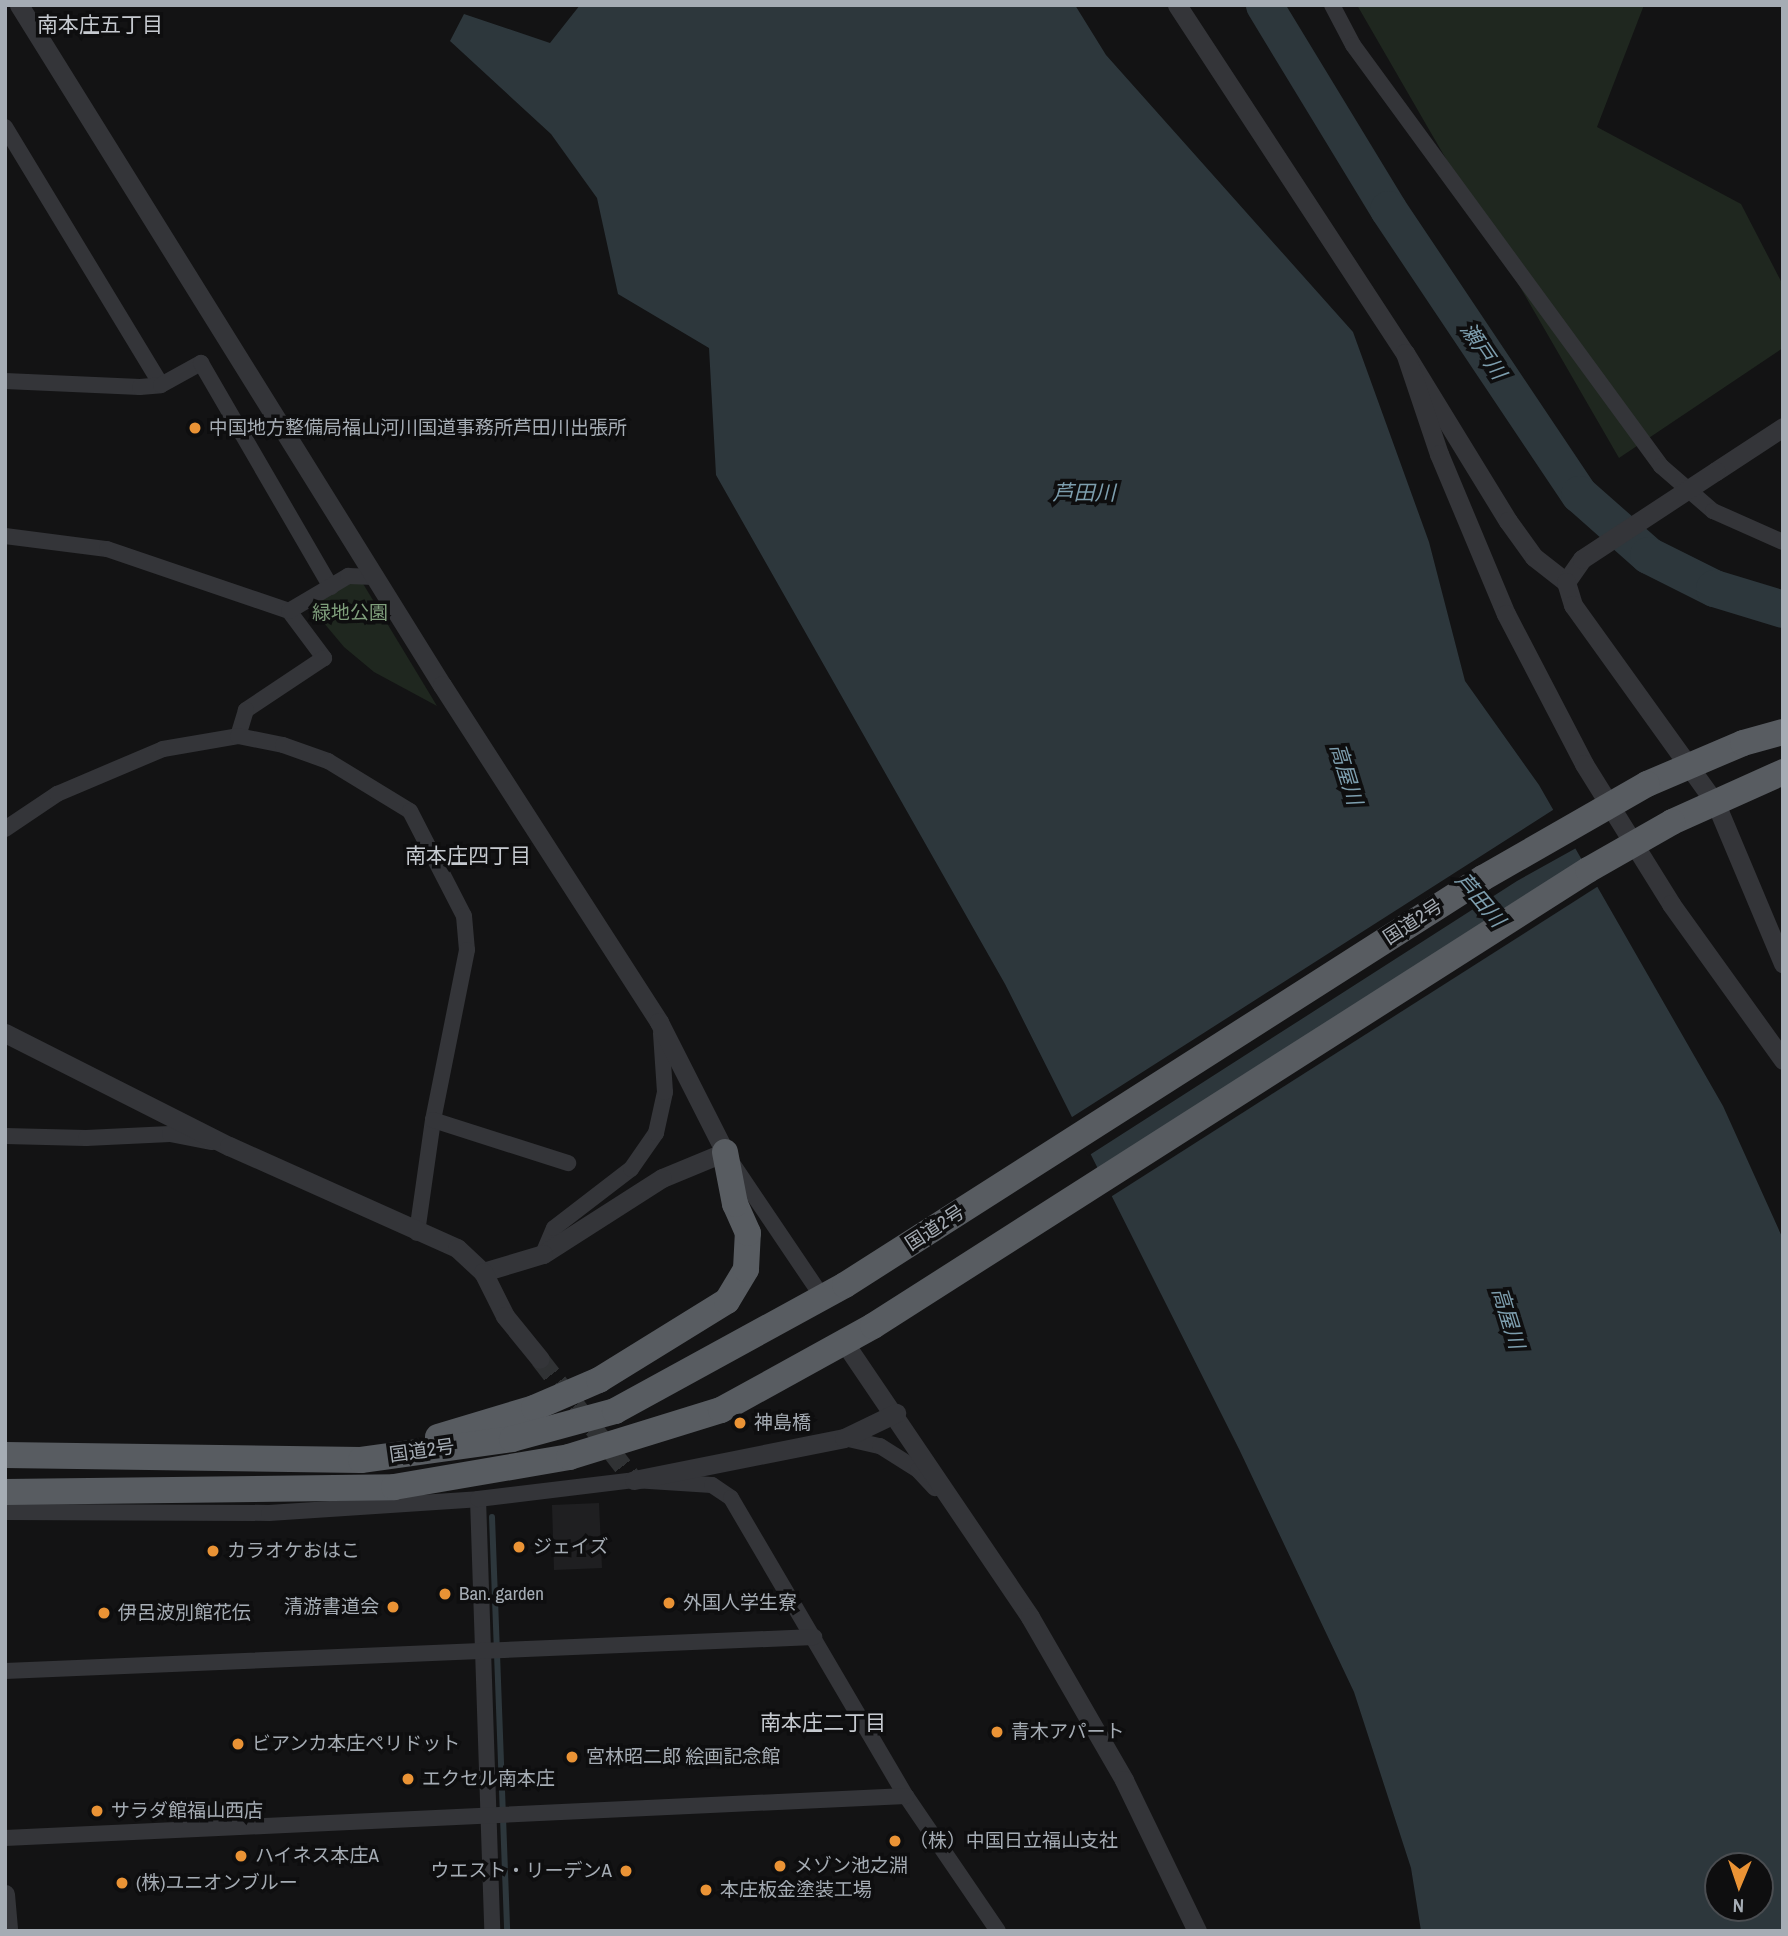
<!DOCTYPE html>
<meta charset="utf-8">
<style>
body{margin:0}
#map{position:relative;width:1788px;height:1936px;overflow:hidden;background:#131314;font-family:"Archivo Narrow","Noto Sans JP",sans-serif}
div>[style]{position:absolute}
.built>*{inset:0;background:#1f1f21}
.green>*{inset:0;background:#1f271f}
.water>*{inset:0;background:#2d373c}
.pier>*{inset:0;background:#131314}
.stream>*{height:6px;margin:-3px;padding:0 3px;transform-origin:3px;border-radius:3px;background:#2d373c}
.river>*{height:37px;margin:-18.5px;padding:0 18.5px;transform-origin:18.5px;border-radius:18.5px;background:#2d373c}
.tertiary-tunnel>*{height:19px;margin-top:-9.5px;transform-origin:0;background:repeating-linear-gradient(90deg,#303234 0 19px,transparent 0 29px)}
.minor>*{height:16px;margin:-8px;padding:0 8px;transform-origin:8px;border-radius:8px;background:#343539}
.tertiary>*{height:19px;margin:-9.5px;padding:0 9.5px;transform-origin:9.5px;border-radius:9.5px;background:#343539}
.trunk>*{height:26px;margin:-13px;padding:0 13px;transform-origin:13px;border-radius:13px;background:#585c61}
.tertiary-bridge>*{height:19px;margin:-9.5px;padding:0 9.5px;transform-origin:9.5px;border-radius:9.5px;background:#343539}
.trunk-bridge>*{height:26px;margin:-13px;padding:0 13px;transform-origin:13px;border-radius:13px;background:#585c61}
.dots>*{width:19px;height:19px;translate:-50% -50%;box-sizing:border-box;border:4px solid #0e0e0f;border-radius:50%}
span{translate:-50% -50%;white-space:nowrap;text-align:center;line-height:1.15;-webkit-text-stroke:7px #0e0e0f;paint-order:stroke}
.poi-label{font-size:19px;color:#a5acb4}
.left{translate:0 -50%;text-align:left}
.right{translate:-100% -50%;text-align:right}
.park-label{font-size:19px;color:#7f9f7c}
.street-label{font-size:19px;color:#a5acb4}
.neighbourhood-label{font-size:21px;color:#c6cad0}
.water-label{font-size:21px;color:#7d9eae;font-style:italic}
.frame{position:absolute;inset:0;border:7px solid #a5acb4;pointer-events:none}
.north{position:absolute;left:1704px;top:1852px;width:70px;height:70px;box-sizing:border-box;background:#0e0e0f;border:2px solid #4a4d51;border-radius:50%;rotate:182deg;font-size:19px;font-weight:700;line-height:28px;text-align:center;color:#a5acb4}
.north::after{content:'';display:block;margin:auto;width:24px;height:32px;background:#ea9335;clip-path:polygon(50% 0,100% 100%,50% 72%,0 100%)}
</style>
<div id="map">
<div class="built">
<div style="clip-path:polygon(599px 1503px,602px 1568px,554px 1570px,552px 1505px)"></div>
</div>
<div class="green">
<div style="clip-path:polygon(1357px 5px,1644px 5px,1597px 127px,1741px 204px,1783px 285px,1783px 348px,1619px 458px)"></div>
<div style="clip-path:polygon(359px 577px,437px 706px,374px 672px,344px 647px,308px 604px)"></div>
</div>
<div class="water">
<div style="clip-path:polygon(evenodd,580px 5px,1075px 5px,1106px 55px,1353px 332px,1429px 542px,1465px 681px,1539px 785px,1723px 1106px,1783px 1239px,1783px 1931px,1421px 1931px,1411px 1868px,1354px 1692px,1239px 1449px,1005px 984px,716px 475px,709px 348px,618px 294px,597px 198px,551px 134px,450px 41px,464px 14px,550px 43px,580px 5px,1718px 1866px,1760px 1866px,1760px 1908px,1718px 1908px,1718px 1866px)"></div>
</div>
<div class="pier">
<div style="clip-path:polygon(1556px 808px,1578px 847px,1517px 881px,1088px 1156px,1069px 1119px)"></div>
<div style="clip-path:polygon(1584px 858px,1600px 885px,1109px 1198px,1095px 1170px)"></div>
</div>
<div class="stream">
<div style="left:492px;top:1517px;width:414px;rotate:87.9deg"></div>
</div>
<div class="river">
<div style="left:1264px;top:5px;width:239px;rotate:58.7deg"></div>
<div style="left:1388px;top:209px;width:343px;rotate:56.2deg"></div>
<div style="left:1579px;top:494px;width:92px;rotate:41.5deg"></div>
<div style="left:1648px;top:555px;width:74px;rotate:26.6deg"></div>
<div style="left:1714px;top:588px;width:72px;rotate:16.9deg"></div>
</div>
<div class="tertiary-tunnel">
<div style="left:540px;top:1359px;width:153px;rotate:52.2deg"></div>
</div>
<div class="minor">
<div style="left:1332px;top:5px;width:45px;rotate:62.3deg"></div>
<div style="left:1353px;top:45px;width:522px;rotate:53.81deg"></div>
<div style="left:1661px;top:466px;width:69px;rotate:40.9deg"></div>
<div style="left:1713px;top:511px;width:77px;rotate:23.9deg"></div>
<div style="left:5px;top:127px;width:301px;rotate:58.8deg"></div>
<div style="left:5px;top:381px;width:135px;rotate:2.5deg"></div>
<div style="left:140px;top:387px;width:21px;rotate:-5deg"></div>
<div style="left:161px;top:385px;width:46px;rotate:-28.8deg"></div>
<div style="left:201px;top:363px;width:259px;rotate:59.9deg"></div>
<div style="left:5px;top:536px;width:103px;rotate:7.3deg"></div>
<div style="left:107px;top:549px;width:192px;rotate:18.8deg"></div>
<div style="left:289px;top:611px;width:59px;rotate:53.3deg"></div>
<div style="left:324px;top:658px;width:94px;rotate:146.3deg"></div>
<div style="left:246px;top:710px;width:27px;rotate:107deg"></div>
<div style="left:289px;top:611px;width:69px;rotate:-30.7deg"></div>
<div style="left:348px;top:576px;width:27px;rotate:2deg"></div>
<div style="left:5px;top:829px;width:63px;rotate:-33.9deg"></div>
<div style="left:57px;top:794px;width:115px;rotate:-23deg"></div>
<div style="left:163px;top:749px;width:76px;rotate:-9.8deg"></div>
<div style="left:238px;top:736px;width:46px;rotate:11.3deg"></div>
<div style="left:283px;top:745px;width:48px;rotate:19.6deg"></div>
<div style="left:328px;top:761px;width:96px;rotate:31.4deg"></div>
<div style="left:410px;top:811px;width:118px;rotate:62.8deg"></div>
<div style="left:464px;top:916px;width:34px;rotate:85deg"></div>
<div style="left:467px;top:950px;width:173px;rotate:101.3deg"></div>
<div style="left:433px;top:1120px;width:114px;rotate:98.1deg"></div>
<div style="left:433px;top:1120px;width:142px;rotate:17.7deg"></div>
<div style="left:5px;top:1136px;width:81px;rotate:1.4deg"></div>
<div style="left:86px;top:1138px;width:84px;rotate:-2.7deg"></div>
<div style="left:170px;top:1134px;width:43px;rotate:10.8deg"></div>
<div style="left:732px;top:1163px;width:163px;rotate:56deg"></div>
<div style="left:543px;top:1254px;width:28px;rotate:-67deg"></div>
<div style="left:554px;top:1228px;width:97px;rotate:-37.5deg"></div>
<div style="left:631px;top:1169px;width:44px;rotate:-55.2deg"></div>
<div style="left:656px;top:1133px;width:42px;rotate:-77.6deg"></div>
<div style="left:665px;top:1092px;width:59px;rotate:-93.9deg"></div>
<div style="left:844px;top:1438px;width:37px;rotate:13deg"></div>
<div style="left:880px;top:1446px;width:45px;rotate:32.3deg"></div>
<div style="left:918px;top:1470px;width:25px;rotate:47deg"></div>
<div style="left:478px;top:1499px;width:432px;rotate:88.1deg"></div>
<div style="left:5px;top:1512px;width:264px;rotate:0.2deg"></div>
<div style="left:269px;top:1513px;width:209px;rotate:-3.8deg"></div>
<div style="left:478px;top:1499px;width:157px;rotate:-6.9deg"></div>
<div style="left:634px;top:1480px;width:78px;rotate:3.7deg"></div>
<div style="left:712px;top:1485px;width:23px;rotate:34deg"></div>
<div style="left:731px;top:1498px;width:346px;rotate:59.6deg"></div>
<div style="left:906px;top:1796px;width:163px;rotate:55.7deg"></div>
<div style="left:5px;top:1671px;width:810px;rotate:-2.41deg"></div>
<div style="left:5px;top:1838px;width:902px;rotate:-2.67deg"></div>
</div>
<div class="tertiary">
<div style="left:19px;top:5px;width:801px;rotate:58.12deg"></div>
<div style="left:442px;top:685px;width:401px;rotate:57.2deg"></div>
<div style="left:659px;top:1022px;width:146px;rotate:63.1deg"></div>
<div style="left:725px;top:1152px;width:68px;rotate:157.6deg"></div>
<div style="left:662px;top:1178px;width:141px;rotate:147.4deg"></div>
<div style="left:543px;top:1254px;width:63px;rotate:163.3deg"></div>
<div style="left:1177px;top:5px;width:416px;rotate:56.8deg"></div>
<div style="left:1405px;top:353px;width:197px;rotate:58.5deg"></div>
<div style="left:1508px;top:521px;width:44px;rotate:54.2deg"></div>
<div style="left:1534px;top:557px;width:41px;rotate:38deg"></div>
<div style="left:1405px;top:353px;width:107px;rotate:71.4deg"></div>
<div style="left:1439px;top:454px;width:173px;rotate:67.3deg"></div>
<div style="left:1506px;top:614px;width:169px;rotate:62.5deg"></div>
<div style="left:1584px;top:764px;width:165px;rotate:58.1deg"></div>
<div style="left:1671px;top:904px;width:192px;rotate:54.3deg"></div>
<div style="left:1716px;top:471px;width:80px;rotate:-33.3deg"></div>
<div style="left:1582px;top:559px;width:28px;rotate:125deg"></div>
<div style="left:1566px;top:582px;width:24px;rotate:73deg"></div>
<div style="left:1573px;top:605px;width:245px;rotate:54.3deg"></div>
<div style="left:1716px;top:804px;width:173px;rotate:67.2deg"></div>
<div style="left:5px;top:1033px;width:251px;rotate:26.8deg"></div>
<div style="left:229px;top:1146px;width:250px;rotate:24.1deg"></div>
<div style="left:457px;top:1248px;width:35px;rotate:43deg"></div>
<div style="left:483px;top:1272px;width:49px;rotate:63.4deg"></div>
<div style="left:505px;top:1316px;width:55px;rotate:50.9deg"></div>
<div style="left:846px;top:1345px;width:328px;rotate:55.9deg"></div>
<div style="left:1030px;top:1617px;width:188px;rotate:60deg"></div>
<div style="left:1124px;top:1780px;width:168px;rotate:64.2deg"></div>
<div style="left:634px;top:1480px;width:214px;rotate:-11.3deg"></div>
<div style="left:844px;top:1438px;width:58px;rotate:-25.7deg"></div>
<div style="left:5px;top:1894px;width:37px;rotate:85deg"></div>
</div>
<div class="trunk">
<div style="left:1647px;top:784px;width:104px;rotate:-23.1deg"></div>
<div style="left:1743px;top:743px;width:41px;rotate:-15.4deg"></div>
<div style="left:1672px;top:822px;width:122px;rotate:-24.2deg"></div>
<div style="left:438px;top:1437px;width:100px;rotate:-16.8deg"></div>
<div style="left:534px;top:1408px;width:71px;rotate:-23.3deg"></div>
<div style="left:599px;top:1380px;width:150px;rotate:-31.7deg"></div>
<div style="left:727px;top:1301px;width:37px;rotate:-59deg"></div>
<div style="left:746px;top:1269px;width:36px;rotate:-87deg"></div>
<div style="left:748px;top:1233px;width:32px;rotate:-114deg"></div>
<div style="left:735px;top:1204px;width:53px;rotate:-100.9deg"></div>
<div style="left:5px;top:1455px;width:356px;rotate:0.8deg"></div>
<div style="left:361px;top:1460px;width:152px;rotate:-7.9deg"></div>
<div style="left:512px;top:1439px;width:107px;rotate:-15.2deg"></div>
<div style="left:615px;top:1411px;width:262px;rotate:-28.7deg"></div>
<div style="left:5px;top:1492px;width:389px;rotate:-0.7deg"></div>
<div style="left:394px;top:1487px;width:178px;rotate:-9.7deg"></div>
<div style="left:569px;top:1457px;width:159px;rotate:-17.2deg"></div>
<div style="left:721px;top:1410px;width:174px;rotate:-28.9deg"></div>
</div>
<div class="tertiary-bridge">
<div style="left:1582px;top:559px;width:160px;rotate:-33.3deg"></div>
</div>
<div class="trunk-bridge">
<div style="left:845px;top:1285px;width:757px;rotate:-32.54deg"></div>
<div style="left:1483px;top:878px;width:189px;rotate:-29.8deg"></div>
<div style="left:873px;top:1326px;width:848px;rotate:-32.53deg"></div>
<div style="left:1588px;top:870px;width:97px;rotate:-29.7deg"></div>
</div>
<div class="dots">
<div style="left:195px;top:428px;background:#ea9335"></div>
<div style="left:740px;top:1423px;background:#ea9335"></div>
<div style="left:519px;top:1547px;background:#ea9335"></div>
<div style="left:213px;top:1551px;background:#ea9335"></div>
<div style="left:445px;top:1594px;background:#ea9335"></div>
<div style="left:669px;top:1603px;background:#ea9335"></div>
<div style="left:393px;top:1607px;background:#ea9335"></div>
<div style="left:104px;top:1613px;background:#ea9335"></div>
<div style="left:997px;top:1732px;background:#ea9335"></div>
<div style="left:238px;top:1744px;background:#ea9335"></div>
<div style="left:572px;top:1757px;background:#ea9335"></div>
<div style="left:408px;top:1779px;background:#ea9335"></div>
<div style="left:97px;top:1811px;background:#ea9335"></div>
<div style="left:895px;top:1841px;background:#ea9335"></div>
<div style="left:241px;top:1856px;background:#ea9335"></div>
<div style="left:780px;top:1866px;background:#ea9335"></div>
<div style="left:626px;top:1871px;background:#ea9335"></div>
<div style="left:122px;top:1883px;background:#ea9335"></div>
<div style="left:706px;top:1890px;background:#ea9335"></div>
</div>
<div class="poi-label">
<span class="left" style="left:209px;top:428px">中国地方整備局福山河川国道事務所芦田川出張所</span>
<span class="left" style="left:754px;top:1423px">神島橋</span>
<span class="left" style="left:533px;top:1547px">ジェイズ</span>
<span class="left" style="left:227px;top:1551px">カラオケおはこ</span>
<span class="left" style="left:459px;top:1594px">Ban. garden</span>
<span class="left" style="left:683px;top:1603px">外国人学生寮</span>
<span class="right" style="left:379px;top:1607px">清游書道会</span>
<span class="left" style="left:118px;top:1613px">伊呂波別館花伝</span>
<span class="left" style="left:1011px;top:1732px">青木アパート</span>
<span class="left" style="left:252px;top:1744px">ビアンカ本庄ペリドット</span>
<span class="left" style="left:586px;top:1757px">宮林昭二郎 絵画記念館</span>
<span class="left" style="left:422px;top:1779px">エクセル南本庄</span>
<span class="left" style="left:111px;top:1811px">サラダ館福山西店</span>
<span class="left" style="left:909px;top:1841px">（株）中国日立福山支社</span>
<span class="left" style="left:255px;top:1856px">ハイネス本庄A</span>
<span class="left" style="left:794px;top:1866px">メゾン池之淵</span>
<span class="right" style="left:612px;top:1871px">ウエスト・リーデンA</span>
<span class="left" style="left:136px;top:1883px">(株)ユニオンブルー</span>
<span class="left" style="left:720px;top:1890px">本庄板金塗装工場</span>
</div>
<div class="park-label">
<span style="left:350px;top:613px">緑地公園</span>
</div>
<div class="street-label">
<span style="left:1413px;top:922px;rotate:-33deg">国道2号</span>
<span style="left:935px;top:1228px;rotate:-33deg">国道2号</span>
<span style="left:422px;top:1451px;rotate:-8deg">国道2号</span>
</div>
<div class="neighbourhood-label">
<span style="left:100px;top:25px">南本庄五丁目</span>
<span style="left:468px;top:856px">南本庄四丁目</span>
<span style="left:823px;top:1723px">南本庄二丁目</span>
</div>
<div class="water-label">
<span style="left:1483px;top:351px;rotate:56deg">瀬戸川</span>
<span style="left:1084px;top:493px">芦田川</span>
<span style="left:1346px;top:774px;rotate:73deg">高屋川</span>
<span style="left:1480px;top:900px;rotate:50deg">芦田川</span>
<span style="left:1508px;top:1318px;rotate:73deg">高屋川</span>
</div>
<div class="frame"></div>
<div class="north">N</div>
</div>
